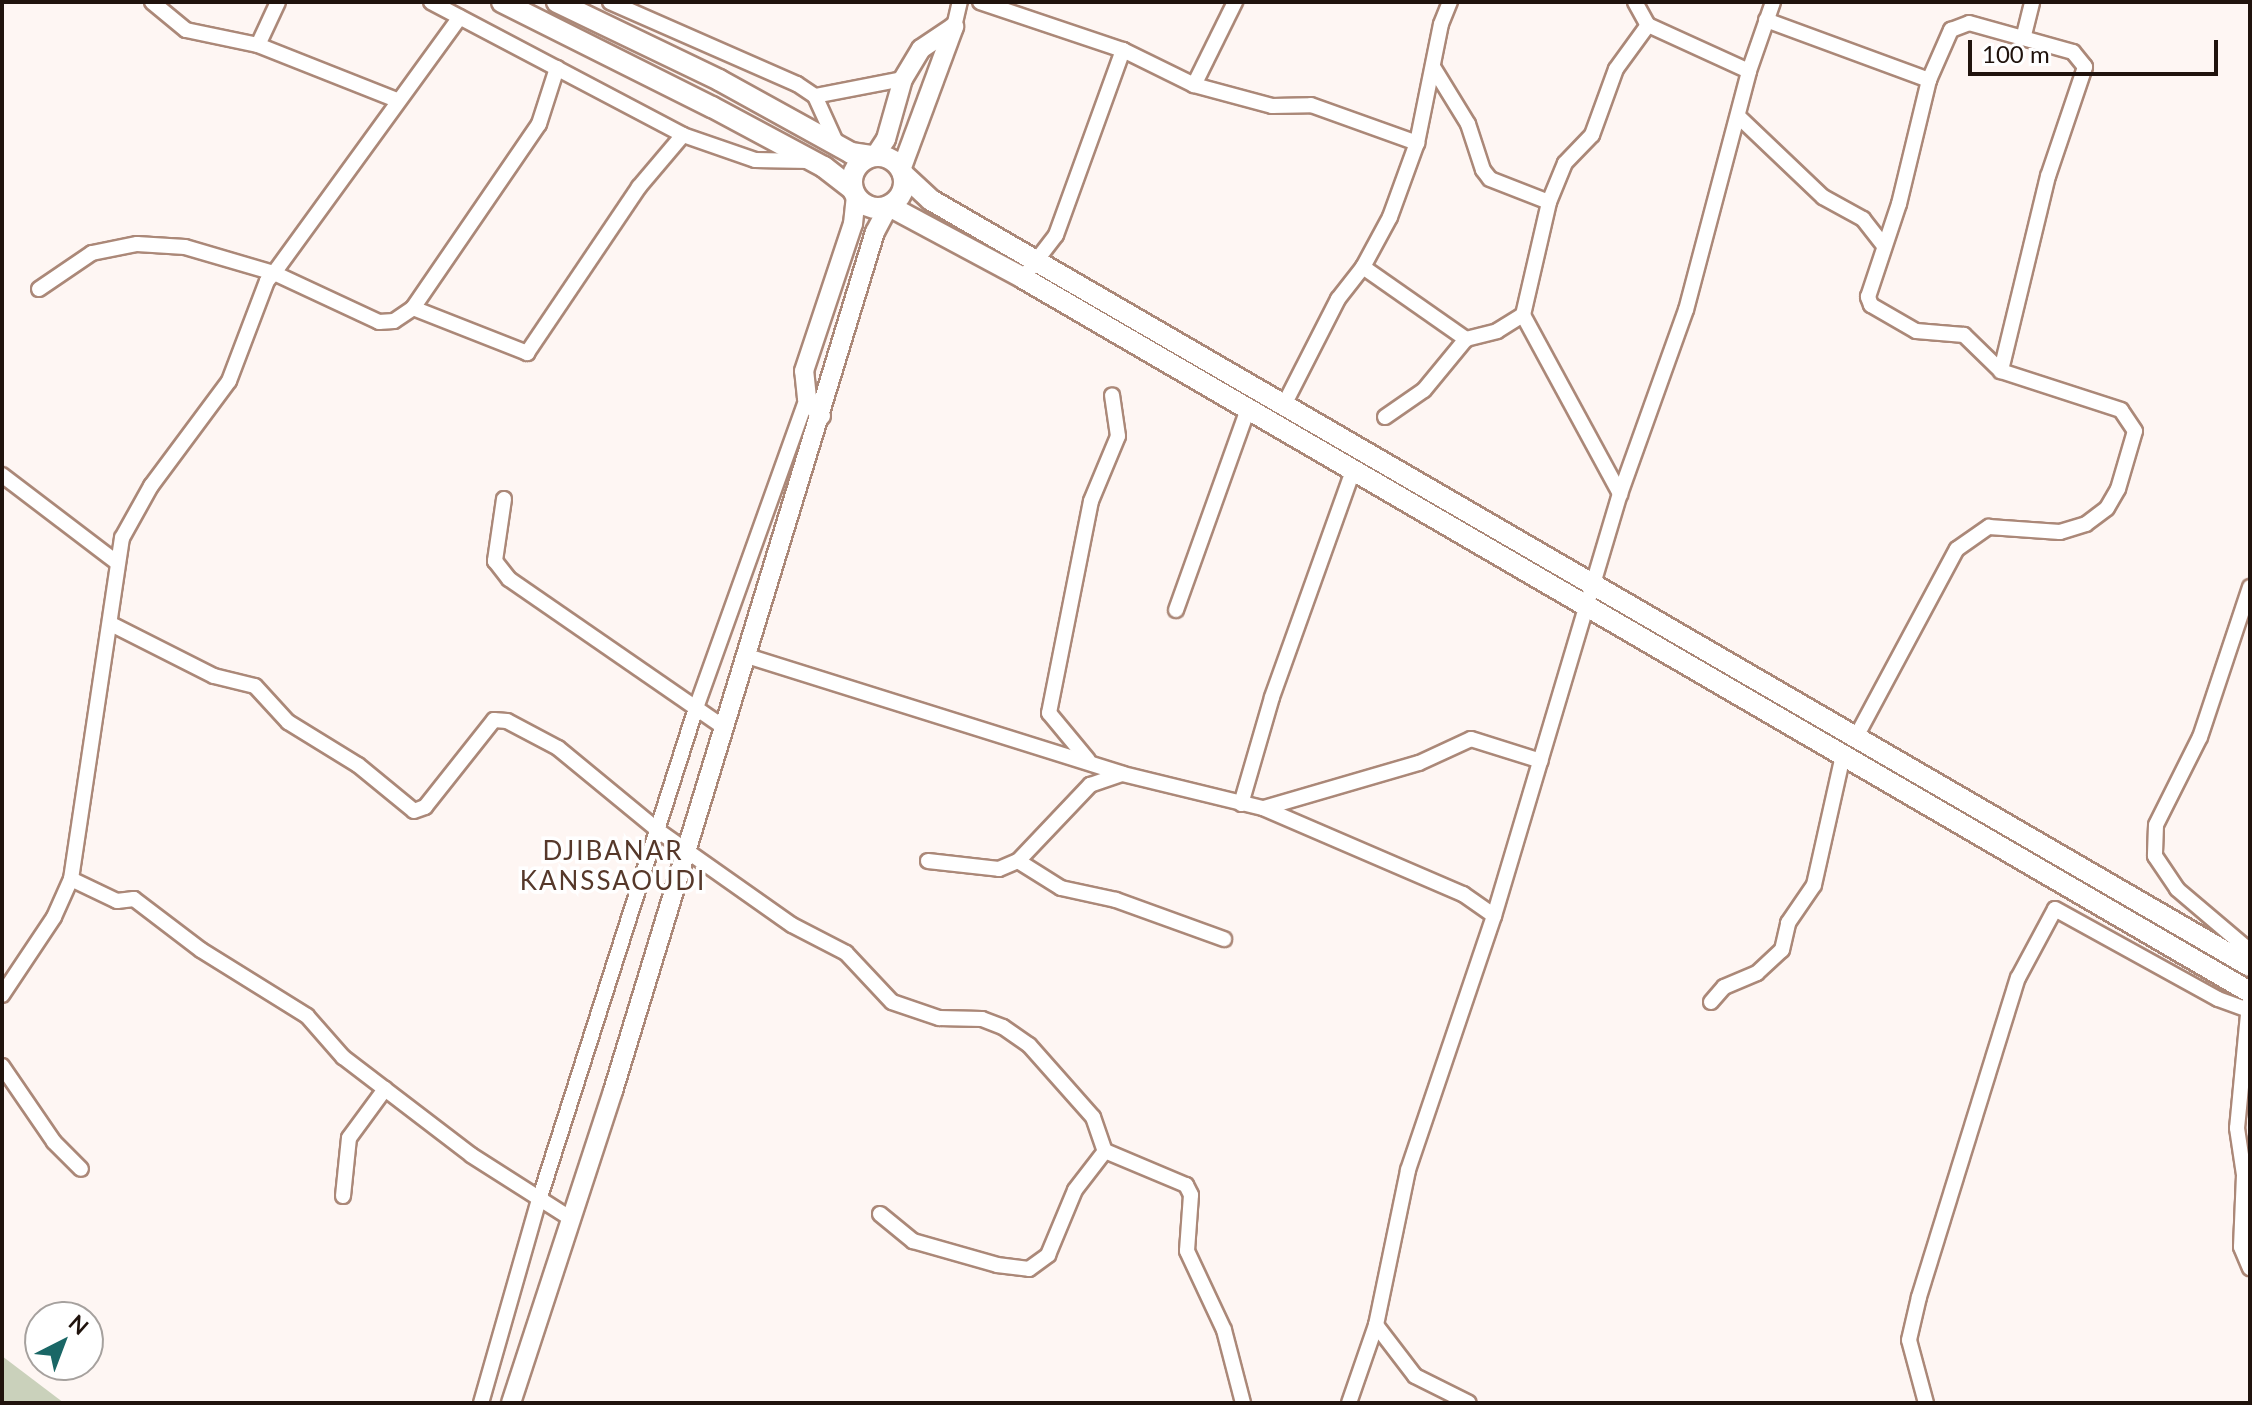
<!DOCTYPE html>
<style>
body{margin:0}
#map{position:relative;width:2252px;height:1405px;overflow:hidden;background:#fef6f3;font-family:Lato,sans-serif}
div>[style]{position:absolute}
.green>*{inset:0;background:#cad1bb}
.roads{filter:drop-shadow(2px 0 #ab8878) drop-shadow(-2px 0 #ab8878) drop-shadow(0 2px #ab8878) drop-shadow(0 -2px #ab8878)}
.minor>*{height:14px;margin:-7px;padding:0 7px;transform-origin:7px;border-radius:7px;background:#fff}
.tertiary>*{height:18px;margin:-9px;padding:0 9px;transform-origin:9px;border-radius:9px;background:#fff}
.secondary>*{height:20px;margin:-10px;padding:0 10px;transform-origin:10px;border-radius:10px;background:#fff}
.secondary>.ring{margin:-10px;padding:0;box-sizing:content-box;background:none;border:20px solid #fff;border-radius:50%}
span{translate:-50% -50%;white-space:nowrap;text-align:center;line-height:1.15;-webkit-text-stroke:7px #fff;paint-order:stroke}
.neighbourhood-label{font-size:26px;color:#56382a;letter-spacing:2px}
.frame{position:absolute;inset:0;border:4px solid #20130d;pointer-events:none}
.north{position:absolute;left:24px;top:1301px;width:80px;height:80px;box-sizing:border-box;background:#fff;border:2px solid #a6a19e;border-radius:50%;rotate:42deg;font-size:22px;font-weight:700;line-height:32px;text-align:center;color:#20130d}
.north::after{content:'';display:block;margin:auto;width:28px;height:36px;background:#1a6766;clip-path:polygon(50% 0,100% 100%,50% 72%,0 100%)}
.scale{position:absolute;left:1968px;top:40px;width:250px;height:36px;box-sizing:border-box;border:4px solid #20130d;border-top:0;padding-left:10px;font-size:24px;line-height:28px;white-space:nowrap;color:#20130d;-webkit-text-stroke:6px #fff;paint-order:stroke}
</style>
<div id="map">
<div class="green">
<div style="clip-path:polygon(2px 1356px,64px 1403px,2px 1403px)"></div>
</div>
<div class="roads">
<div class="minor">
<div style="left:152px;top:2px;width:44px;rotate:39.5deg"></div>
<div style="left:186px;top:30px;width:74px;rotate:11.8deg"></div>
<div style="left:278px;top:2px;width:47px;rotate:114.9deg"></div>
<div style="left:258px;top:45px;width:149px;rotate:21.6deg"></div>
<div style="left:431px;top:2px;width:285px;rotate:27.8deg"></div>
<div style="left:683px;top:135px;width:76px;rotate:19.1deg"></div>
<div style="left:755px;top:160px;width:54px;rotate:1.1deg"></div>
<div style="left:610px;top:2px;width:204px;rotate:23.7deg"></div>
<div style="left:797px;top:84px;width:22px;rotate:34deg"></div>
<div style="left:815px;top:96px;width:48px;rotate:65.6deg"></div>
<div style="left:980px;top:2px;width:151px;rotate:18.6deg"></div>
<div style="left:1123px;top:50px;width:79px;rotate:26.2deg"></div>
<div style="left:1194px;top:85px;width:81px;rotate:15.1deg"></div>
<div style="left:1272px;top:106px;width:39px;rotate:-1deg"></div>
<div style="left:1311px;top:105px;width:113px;rotate:19.7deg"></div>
<div style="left:1635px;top:2px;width:26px;rotate:61deg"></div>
<div style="left:1648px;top:25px;width:111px;rotate:24.5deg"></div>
<div style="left:1766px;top:20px;width:174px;rotate:20.2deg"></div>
<div style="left:954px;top:27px;width:26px;rotate:-77deg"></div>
<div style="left:2024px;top:35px;width:34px;rotate:-76deg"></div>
<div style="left:1433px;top:67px;width:67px;rotate:58.4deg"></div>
<div style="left:1468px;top:124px;width:48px;rotate:71.9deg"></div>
<div style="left:1483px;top:170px;width:11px;rotate:52deg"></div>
<div style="left:1490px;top:179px;width:63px;rotate:21.3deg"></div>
<div style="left:1194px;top:85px;width:93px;rotate:-63.7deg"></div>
<div style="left:815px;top:96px;width:90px;rotate:-10.9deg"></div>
<div style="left:1739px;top:117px;width:116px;rotate:43.6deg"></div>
<div style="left:1823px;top:197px;width:46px;rotate:28.8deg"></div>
<div style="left:1863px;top:219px;width:33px;rotate:52deg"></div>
<div style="left:1363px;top:267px;width:126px;rotate:35deg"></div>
<div style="left:1023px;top:278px;width:54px;rotate:-52.5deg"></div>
<div style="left:1056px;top:235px;width:197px;rotate:-70.1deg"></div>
<div style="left:39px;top:289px;width:64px;rotate:-34.2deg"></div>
<div style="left:92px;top:253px;width:46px;rotate:-11.3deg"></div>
<div style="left:137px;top:244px;width:48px;rotate:3.6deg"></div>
<div style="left:185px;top:247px;width:93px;rotate:16.3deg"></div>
<div style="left:274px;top:273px;width:316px;rotate:-54deg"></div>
<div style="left:413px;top:308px;width:223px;rotate:-55.6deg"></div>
<div style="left:539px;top:124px;width:59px;rotate:-72.2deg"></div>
<div style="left:1523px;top:315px;width:204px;rotate:61.5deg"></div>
<div style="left:1284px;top:405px;width:119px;rotate:-63deg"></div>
<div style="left:1338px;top:299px;width:41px;rotate:-52deg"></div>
<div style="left:1363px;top:267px;width:57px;rotate:-61.6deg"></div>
<div style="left:1390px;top:217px;width:79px;rotate:-70deg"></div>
<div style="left:1417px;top:143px;width:121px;rotate:-78.6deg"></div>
<div style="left:1441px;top:24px;width:24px;rotate:-68deg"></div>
<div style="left:1385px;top:417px;width:47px;rotate:-34.7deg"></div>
<div style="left:1424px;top:390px;width:66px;rotate:-50.5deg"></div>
<div style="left:1466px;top:339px;width:32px;rotate:-14deg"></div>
<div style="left:1497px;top:331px;width:31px;rotate:-32deg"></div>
<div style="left:1523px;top:315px;width:116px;rotate:-77deg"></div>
<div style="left:1549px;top:202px;width:42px;rotate:-67.7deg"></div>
<div style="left:1565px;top:163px;width:39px;rotate:-46deg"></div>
<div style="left:1592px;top:135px;width:70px;rotate:-70deg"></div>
<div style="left:1616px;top:69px;width:54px;rotate:-54deg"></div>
<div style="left:2px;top:475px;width:142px;rotate:37.3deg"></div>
<div style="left:504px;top:499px;width:63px;rotate:98.3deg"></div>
<div style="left:495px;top:561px;width:23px;rotate:52deg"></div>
<div style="left:509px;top:579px;width:257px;rotate:34.6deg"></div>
<div style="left:2250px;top:587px;width:158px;rotate:108.4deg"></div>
<div style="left:2200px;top:737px;width:98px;rotate:116.6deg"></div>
<div style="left:2156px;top:825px;width:31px;rotate:92deg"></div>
<div style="left:2155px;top:856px;width:40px;rotate:56deg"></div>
<div style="left:2177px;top:889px;width:96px;rotate:40.3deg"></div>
<div style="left:1176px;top:610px;width:214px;rotate:-70.3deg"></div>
<div style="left:113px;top:625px;width:113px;rotate:26.8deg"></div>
<div style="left:214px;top:676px;width:42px;rotate:13.7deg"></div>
<div style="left:255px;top:686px;width:49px;rotate:47.5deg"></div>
<div style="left:288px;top:722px;width:82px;rotate:31.6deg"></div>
<div style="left:358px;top:765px;width:72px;rotate:39.4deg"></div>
<div style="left:414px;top:811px;width:12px;rotate:-20deg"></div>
<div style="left:425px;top:807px;width:111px;rotate:-51.6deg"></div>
<div style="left:494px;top:720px;width:13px;rotate:4deg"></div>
<div style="left:507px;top:721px;width:58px;rotate:27.9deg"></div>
<div style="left:558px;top:748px;width:132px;rotate:39.5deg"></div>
<div style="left:660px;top:832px;width:161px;rotate:35.2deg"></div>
<div style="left:792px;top:925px;width:61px;rotate:27.4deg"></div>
<div style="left:846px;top:953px;width:67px;rotate:46.8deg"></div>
<div style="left:892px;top:1002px;width:50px;rotate:18.8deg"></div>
<div style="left:939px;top:1018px;width:43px;rotate:1.3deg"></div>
<div style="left:982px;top:1019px;width:22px;rotate:21deg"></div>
<div style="left:1003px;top:1027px;width:32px;rotate:35deg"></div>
<div style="left:1029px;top:1045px;width:96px;rotate:48.4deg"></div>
<div style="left:1093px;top:1117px;width:36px;rotate:71deg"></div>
<div style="left:1105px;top:1151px;width:88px;rotate:22.8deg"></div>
<div style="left:1186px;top:1185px;width:11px;rotate:63deg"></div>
<div style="left:1191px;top:1195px;width:56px;rotate:94.1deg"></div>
<div style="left:1187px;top:1251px;width:87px;rotate:64.9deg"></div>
<div style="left:1224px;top:1330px;width:75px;rotate:75.4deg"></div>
<div style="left:744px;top:655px;width:397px;rotate:17.4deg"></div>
<div style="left:1123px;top:774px;width:144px;rotate:13.7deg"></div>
<div style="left:1263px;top:808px;width:218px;rotate:23.3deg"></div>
<div style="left:1463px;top:894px;width:38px;rotate:35deg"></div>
<div style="left:1856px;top:737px;width:213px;rotate:-61.8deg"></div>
<div style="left:1957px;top:549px;width:39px;rotate:-35deg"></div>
<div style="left:1989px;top:527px;width:71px;rotate:4deg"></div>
<div style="left:2060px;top:532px;width:27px;rotate:-17deg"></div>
<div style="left:2086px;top:524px;width:26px;rotate:-37deg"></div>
<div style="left:2107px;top:508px;width:22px;rotate:-60deg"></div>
<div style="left:2118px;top:489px;width:60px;rotate:-73.7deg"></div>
<div style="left:2135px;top:431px;width:25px;rotate:-124deg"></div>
<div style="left:2121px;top:410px;width:126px;rotate:-162deg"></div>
<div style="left:2001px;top:371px;width:52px;rotate:-135.8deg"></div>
<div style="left:1964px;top:335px;width:48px;rotate:-175.2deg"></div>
<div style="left:1916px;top:331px;width:52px;rotate:-150deg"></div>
<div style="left:1871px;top:305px;width:9px;rotate:-111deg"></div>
<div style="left:1868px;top:297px;width:98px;rotate:-71.6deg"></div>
<div style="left:1899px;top:204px;width:128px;rotate:-76.4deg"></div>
<div style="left:1929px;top:80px;width:55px;rotate:-66.3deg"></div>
<div style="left:1951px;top:30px;width:19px;rotate:-21deg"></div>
<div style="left:1969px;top:23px;width:108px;rotate:15.6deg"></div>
<div style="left:2073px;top:52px;width:19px;rotate:51deg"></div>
<div style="left:2085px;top:67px;width:115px;rotate:108.7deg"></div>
<div style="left:2048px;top:176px;width:201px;rotate:103.6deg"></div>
<div style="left:1088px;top:760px;width:61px;rotate:-129.7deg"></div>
<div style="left:1049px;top:713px;width:216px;rotate:-78.8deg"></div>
<div style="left:1091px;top:501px;width:70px;rotate:-67.4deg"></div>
<div style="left:1118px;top:436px;width:41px;rotate:-98.3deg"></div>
<div style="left:1241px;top:804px;width:111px;rotate:-73.8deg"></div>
<div style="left:1272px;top:697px;width:240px;rotate:-70.3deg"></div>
<div style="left:1264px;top:808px;width:161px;rotate:-16.2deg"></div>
<div style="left:1419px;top:763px;width:57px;rotate:-24.8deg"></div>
<div style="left:1471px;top:739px;width:73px;rotate:17.4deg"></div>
<div style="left:928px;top:861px;width:71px;rotate:6.4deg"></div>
<div style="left:999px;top:869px;width:21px;rotate:-23deg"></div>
<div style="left:1018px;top:861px;width:105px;rotate:-46.5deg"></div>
<div style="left:1090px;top:785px;width:34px;rotate:-19deg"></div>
<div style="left:1018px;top:861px;width:51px;rotate:32.1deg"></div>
<div style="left:1061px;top:888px;width:56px;rotate:12.3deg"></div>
<div style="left:1116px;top:900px;width:115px;rotate:19.9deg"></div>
<div style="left:71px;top:879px;width:51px;rotate:25.6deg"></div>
<div style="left:117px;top:901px;width:17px;rotate:-7deg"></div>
<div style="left:134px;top:899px;width:84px;rotate:37.3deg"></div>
<div style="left:201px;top:950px;width:125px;rotate:31.9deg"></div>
<div style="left:307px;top:1016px;width:55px;rotate:48.7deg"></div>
<div style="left:343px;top:1057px;width:161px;rotate:37.4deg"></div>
<div style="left:471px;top:1155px;width:117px;rotate:32.5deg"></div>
<div style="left:2px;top:995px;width:94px;rotate:-56.3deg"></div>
<div style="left:54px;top:917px;width:42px;rotate:-65.9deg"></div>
<div style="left:71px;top:879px;width:345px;rotate:-81.5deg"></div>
<div style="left:122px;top:538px;width:60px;rotate:-60.9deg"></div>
<div style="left:151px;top:486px;width:131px;rotate:-53.4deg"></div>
<div style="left:229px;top:381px;width:107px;rotate:-69.2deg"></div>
<div style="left:267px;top:281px;width:11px;rotate:-49deg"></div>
<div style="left:274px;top:273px;width:116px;rotate:25deg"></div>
<div style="left:379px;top:322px;width:15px;rotate:-4deg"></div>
<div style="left:394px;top:321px;width:23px;rotate:-34deg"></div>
<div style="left:413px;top:308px;width:123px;rotate:21.5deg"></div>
<div style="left:527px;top:353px;width:200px;rotate:-56deg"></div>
<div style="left:639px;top:187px;width:68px;rotate:-49.8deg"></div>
<div style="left:1711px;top:1002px;width:20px;rotate:-49deg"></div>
<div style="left:1724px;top:987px;width:36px;rotate:-23deg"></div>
<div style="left:1757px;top:973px;width:34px;rotate:-43deg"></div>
<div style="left:1782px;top:950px;width:28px;rotate:-77deg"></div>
<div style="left:1788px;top:923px;width:46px;rotate:-55.6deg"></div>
<div style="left:1814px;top:885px;width:133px;rotate:-77.4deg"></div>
<div style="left:2249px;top:1004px;width:125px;rotate:95.5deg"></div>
<div style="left:2237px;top:1128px;width:48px;rotate:81.5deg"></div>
<div style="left:2244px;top:1175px;width:72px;rotate:92.4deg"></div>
<div style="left:2241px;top:1247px;width:23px;rotate:67deg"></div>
<div style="left:2px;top:1066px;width:92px;rotate:55.6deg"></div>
<div style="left:54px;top:1142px;width:38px;rotate:45deg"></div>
<div style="left:343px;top:1196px;width:58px;rotate:-84.1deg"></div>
<div style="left:349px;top:1138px;width:61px;rotate:-53.7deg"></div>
<div style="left:880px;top:1214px;width:43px;rotate:39.3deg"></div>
<div style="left:913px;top:1241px;width:87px;rotate:15.9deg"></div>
<div style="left:997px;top:1265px;width:32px;rotate:7deg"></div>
<div style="left:1029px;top:1269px;width:24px;rotate:-36deg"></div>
<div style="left:1048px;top:1255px;width:70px;rotate:-67.4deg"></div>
<div style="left:1075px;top:1190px;width:49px;rotate:-52.4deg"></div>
<div style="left:1376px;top:1325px;width:64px;rotate:52.6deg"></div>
<div style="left:1415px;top:1376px;width:60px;rotate:26.6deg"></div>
<div style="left:481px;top:1403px;width:211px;rotate:-74.1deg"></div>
<div style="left:539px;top:1200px;width:516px;rotate:-72.3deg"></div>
<div style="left:696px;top:708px;width:329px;rotate:-70.3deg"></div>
<div style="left:1349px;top:1403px;width:83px;rotate:-70.9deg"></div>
<div style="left:1376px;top:1325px;width:158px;rotate:-78.3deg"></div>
<div style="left:1408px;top:1170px;width:268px;rotate:-71.3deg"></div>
<div style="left:1494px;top:916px;width:440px;rotate:-73.4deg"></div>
<div style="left:1620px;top:494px;width:195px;rotate:-70.3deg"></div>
<div style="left:1686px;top:310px;width:247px;rotate:-75.2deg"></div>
<div style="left:1749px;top:71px;width:73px;rotate:-70.8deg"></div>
<div style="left:1926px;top:1403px;width:65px;rotate:-105.1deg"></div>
<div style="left:1909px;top:1340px;width:44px;rotate:-76.9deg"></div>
<div style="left:1919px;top:1297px;width:334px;rotate:-72.8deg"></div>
<div style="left:2018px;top:978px;width:78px;rotate:-61.8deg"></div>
<div style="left:2055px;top:909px;width:186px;rotate:28.9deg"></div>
<div style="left:2218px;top:999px;width:33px;rotate:20deg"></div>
</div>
<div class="tertiary">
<div style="left:875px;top:156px;width:20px;rotate:-57deg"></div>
<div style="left:886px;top:139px;width:62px;rotate:-74.2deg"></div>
<div style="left:903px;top:79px;width:35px;rotate:-59deg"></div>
<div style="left:921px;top:49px;width:40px;rotate:-34deg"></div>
<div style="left:901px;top:170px;width:153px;rotate:-69.7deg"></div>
<div style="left:821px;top:416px;width:23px;rotate:-128deg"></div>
<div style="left:807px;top:398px;width:27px;rotate:-96deg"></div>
<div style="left:804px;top:371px;width:155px;rotate:-71.6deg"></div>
<div style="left:853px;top:224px;width:27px;rotate:-84deg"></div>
<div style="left:511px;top:1403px;width:328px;rotate:-71.9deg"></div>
<div style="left:613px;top:1091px;width:898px;rotate:-73.04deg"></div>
<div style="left:875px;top:232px;width:30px;rotate:-62deg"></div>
</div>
<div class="secondary">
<div style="left:502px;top:2px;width:235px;rotate:26.6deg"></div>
<div style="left:712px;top:107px;width:127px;rotate:28.2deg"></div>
<div style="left:824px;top:167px;width:36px;rotate:38deg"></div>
<div style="left:557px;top:2px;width:180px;rotate:25.7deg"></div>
<div style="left:719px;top:80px;width:151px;rotate:28.9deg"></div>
<div style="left:851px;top:153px;width:22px;rotate:8deg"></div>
<div class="ring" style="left:852px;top:156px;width:32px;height:32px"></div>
<div style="left:903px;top:174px;width:38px;rotate:43deg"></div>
<div style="left:931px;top:200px;width:1525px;rotate:30.15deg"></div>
<div style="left:889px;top:206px;width:152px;rotate:28.2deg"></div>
<div style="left:1023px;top:278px;width:1420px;rotate:30.2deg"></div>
</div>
</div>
<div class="neighbourhood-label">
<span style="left:613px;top:866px">DJIBANAR<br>KANSSAOUDI</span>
</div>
<div class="frame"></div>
<div class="north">N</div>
<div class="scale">100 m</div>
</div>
